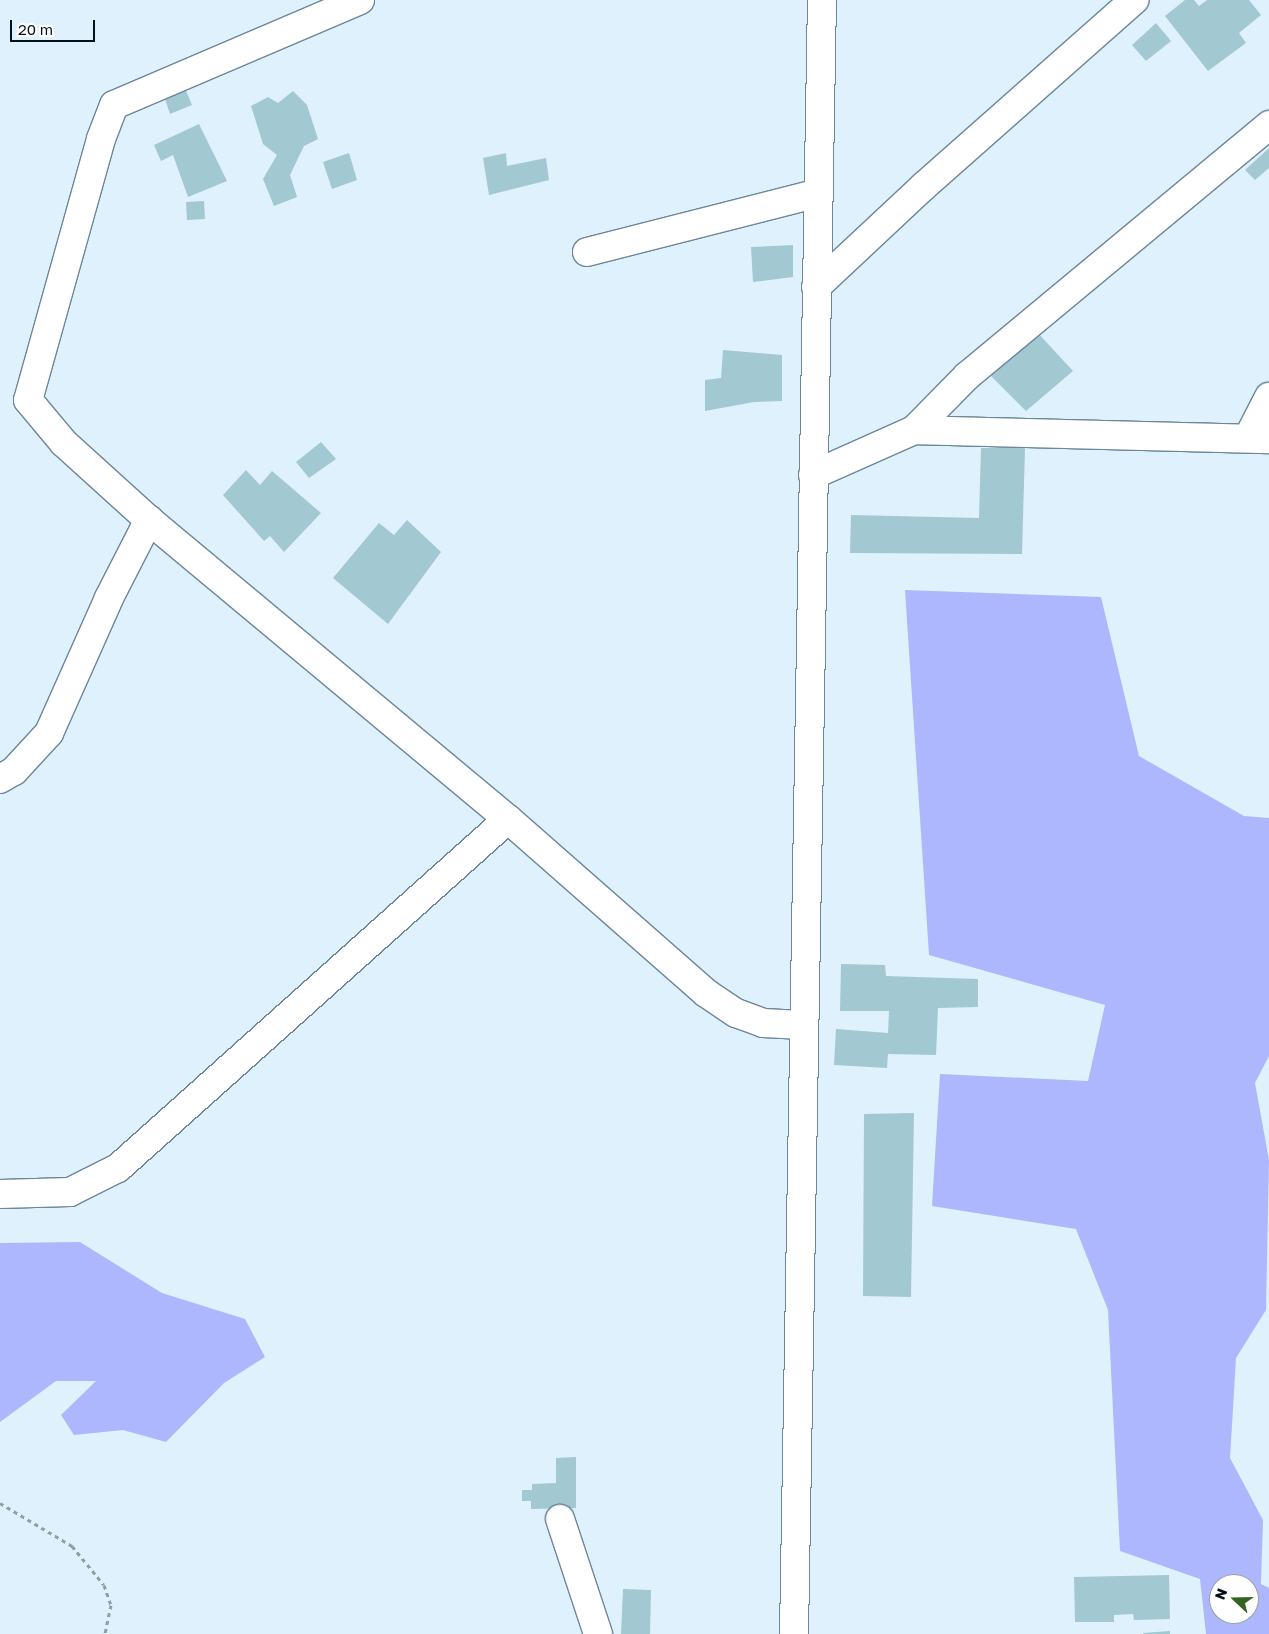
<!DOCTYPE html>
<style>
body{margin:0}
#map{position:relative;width:1269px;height:1634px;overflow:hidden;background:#dff1fd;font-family:"Golos Text",sans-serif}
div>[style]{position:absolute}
.green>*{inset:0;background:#adb7fd}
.building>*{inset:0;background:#a2c8d2}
.path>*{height:3px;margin-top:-1.5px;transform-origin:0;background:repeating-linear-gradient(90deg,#8e9da7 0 4px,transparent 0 8px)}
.roads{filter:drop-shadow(1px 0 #6b8799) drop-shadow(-1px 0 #6b8799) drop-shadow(0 1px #6b8799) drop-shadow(0 -1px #6b8799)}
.minor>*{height:28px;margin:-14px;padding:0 14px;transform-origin:14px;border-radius:14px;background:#fff}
span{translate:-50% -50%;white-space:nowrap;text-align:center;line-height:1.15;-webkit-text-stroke:4px #fff;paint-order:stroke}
.north{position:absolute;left:1209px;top:1574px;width:50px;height:50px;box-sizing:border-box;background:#fff;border:1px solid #9b9fa2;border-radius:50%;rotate:291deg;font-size:14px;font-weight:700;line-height:20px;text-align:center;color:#061017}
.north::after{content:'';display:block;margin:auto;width:18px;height:22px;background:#356322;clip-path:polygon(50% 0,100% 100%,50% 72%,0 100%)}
.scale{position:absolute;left:10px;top:20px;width:85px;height:22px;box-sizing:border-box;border:2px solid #061017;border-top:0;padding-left:6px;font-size:15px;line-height:18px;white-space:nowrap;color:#061017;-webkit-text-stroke:4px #fff;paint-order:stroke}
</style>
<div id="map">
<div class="green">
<div style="clip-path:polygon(evenodd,905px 590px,1101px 597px,1139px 756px,1244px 816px,1269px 818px,1269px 1056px,1255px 1083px,1269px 1160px,1266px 1310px,1236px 1358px,1230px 1458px,1263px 1520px,1261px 1584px,1269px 1588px,1269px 1634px,1206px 1634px,1200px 1579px,1120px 1551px,1108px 1310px,1076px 1229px,932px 1206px,940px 1074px,1088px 1081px,1105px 1005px,929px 955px,905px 590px,1219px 1584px,1249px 1584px,1249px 1614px,1219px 1614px,1219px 1584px)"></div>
<div style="clip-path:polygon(80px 1242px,162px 1293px,245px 1319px,265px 1357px,224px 1383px,166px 1442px,123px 1430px,74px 1435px,61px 1415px,96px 1381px,56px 1381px,0 1422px,0 1243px)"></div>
</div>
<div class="building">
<div style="clip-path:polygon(1185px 0,1194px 0,1199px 6px,1207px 0,1249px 0,1261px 15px,1239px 33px,1246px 43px,1208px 71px,1165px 16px)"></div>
<div style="clip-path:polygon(1156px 23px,1171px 41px,1146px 61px,1132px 45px)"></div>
<div style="clip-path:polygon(185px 88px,192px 105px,170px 114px,164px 96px)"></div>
<div style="clip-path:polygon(293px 91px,307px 105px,318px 139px,304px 146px,290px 175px,297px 197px,274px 206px,263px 179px,277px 155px,263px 144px,251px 106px,268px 97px,278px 103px)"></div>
<div style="clip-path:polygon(199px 124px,227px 181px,188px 197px,173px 155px,161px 161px,154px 145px)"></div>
<div style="clip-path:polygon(1269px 148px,1269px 168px,1255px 180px,1245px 170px)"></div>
<div style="clip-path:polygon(349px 153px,357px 180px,332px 189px,323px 162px)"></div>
<div style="clip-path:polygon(506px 153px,507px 166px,546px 158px,549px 180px,489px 195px,483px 158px)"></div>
<div style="clip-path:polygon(204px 201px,205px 219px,187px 220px,186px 202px)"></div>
<div style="clip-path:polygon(793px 245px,793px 277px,753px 282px,751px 247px)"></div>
<div style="clip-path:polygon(1037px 332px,1073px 371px,1026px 411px,991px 376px)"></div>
<div style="clip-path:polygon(723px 350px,782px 355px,782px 401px,754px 402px,705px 411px,705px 380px,721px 378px)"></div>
<div style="clip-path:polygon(321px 442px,336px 459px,309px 478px,296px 462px)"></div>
<div style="clip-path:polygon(981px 448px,1025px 448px,1022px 554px,850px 553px,851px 515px,979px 518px)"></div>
<div style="clip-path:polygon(246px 470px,260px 485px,272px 471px,321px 513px,284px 552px,270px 536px,264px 541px,223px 495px)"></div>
<div style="clip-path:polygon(407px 520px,441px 552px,388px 624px,333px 578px,379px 523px,394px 535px)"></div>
<div style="clip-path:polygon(841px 964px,885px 965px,886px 976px,978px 979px,978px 1007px,938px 1008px,936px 1055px,888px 1054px,887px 1068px,834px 1065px,836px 1029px,888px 1033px,889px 1011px,840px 1011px)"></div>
<div style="clip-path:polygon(914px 1113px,911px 1297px,863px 1296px,864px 1114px)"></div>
<div style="clip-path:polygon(576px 1457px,576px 1508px,531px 1509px,531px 1501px,522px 1501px,522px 1490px,532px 1490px,532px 1484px,556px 1483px,556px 1458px)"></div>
<div style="clip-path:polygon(1169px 1575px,1170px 1619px,1134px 1620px,1133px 1614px,1114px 1615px,1114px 1622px,1075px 1622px,1074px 1577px)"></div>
<div style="clip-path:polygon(623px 1589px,651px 1590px,650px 1634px,621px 1634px)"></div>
<div style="clip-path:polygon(1170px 1631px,1170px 1634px,1143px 1634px,1143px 1633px)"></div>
</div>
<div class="path">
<div style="left:0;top:1503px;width:84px;rotate:30.8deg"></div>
<div style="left:72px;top:1546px;width:50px;rotate:50.6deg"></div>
<div style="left:104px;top:1585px;width:21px;rotate:71deg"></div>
<div style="left:111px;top:1605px;width:30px;rotate:102deg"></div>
</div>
<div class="roads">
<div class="minor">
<div style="left:360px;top:0;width:267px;rotate:156.9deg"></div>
<div style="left:114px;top:105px;width:36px;rotate:111deg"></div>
<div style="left:101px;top:139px;width:271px;rotate:105.6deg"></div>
<div style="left:28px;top:400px;width:56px;rotate:50.1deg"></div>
<div style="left:64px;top:443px;width:115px;rotate:42.2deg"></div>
<div style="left:149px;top:520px;width:467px;rotate:39.8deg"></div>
<div style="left:508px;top:819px;width:264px;rotate:41.3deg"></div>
<div style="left:706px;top:993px;width:36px;rotate:34deg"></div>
<div style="left:736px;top:1013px;width:29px;rotate:20deg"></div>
<div style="left:763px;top:1023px;width:40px;rotate:2.9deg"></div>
<div style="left:587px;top:252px;width:238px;rotate:-14.3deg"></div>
<div style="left:816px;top:287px;width:148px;rotate:-43.1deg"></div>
<div style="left:924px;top:186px;width:281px;rotate:-41.5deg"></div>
<div style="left:914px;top:430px;width:355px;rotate:1.5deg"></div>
<div style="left:1249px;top:436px;width:44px;rotate:-62.9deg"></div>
<div style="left:813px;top:475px;width:111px;rotate:-24deg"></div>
<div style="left:914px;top:430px;width:76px;rotate:-45.5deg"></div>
<div style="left:967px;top:376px;width:393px;rotate:-39.7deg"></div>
<div style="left:0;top:779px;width:16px;rotate:-30deg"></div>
<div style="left:14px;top:771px;width:52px;rotate:-47.4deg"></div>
<div style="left:49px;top:733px;width:148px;rotate:-66deg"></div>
<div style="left:109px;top:598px;width:88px;rotate:-62.9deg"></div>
<div style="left:0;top:1194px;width:70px;rotate:-1.6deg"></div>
<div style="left:70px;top:1192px;width:54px;rotate:-26.6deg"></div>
<div style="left:118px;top:1168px;width:523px;rotate:-41.82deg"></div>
<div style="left:560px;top:1519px;width:121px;rotate:71.7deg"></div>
<div style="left:794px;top:1634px;width:1634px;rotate:-89.02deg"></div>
</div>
</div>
<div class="north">N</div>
<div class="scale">20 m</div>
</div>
